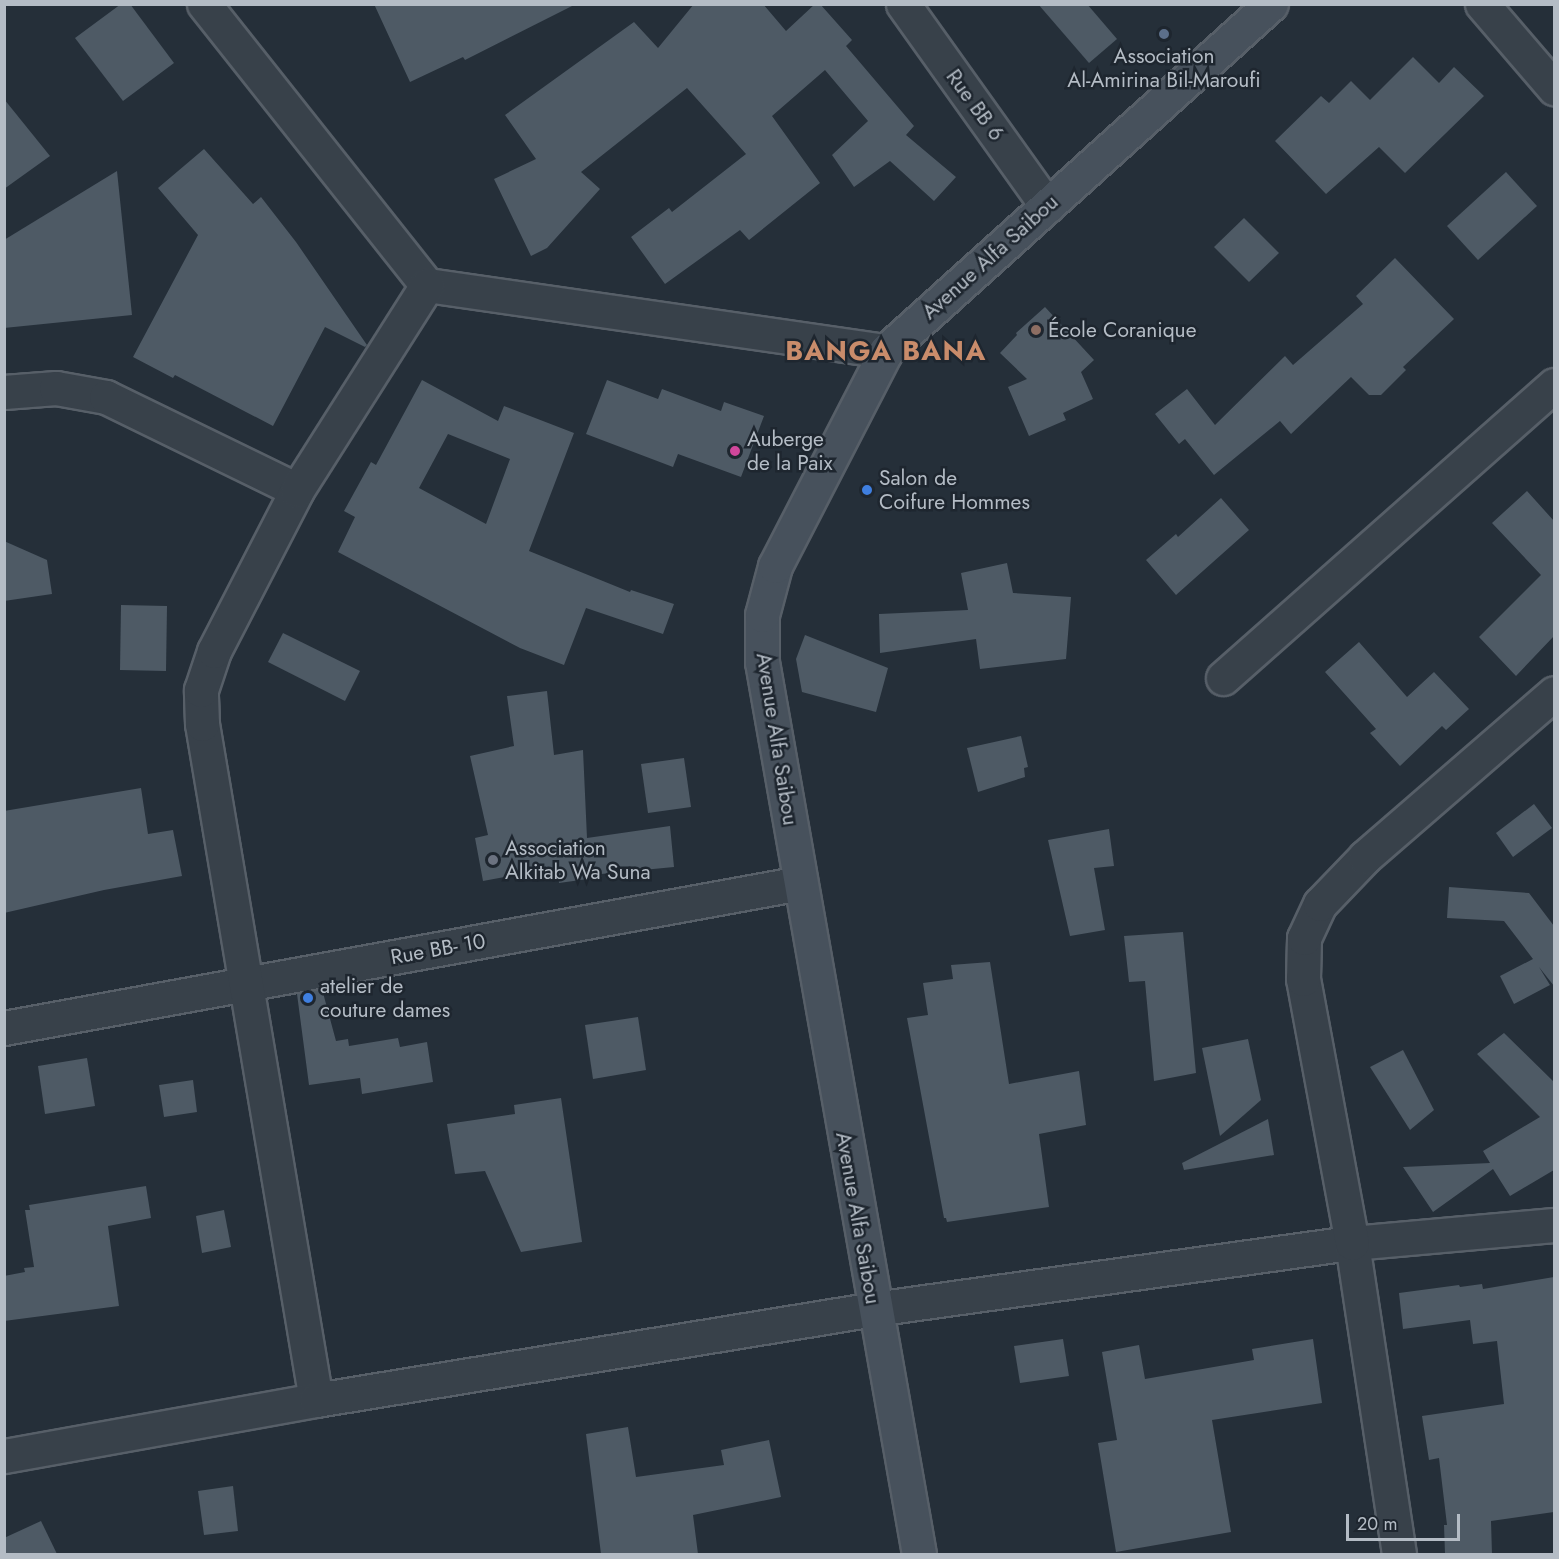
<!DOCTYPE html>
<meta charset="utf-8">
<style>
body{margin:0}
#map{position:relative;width:1559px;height:1559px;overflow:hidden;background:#252f39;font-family:Jost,sans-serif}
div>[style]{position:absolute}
.building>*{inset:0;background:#4e5a65}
.roads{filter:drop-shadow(2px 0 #575f68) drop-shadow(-2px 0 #575f68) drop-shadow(0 2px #575f68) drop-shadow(0 -2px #575f68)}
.street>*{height:33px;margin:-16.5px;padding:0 16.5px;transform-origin:16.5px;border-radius:16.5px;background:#38414a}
.secondary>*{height:33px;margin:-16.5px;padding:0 16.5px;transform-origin:16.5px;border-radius:16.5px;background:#47515c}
.dots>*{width:16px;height:16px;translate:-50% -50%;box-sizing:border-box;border:3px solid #1e262f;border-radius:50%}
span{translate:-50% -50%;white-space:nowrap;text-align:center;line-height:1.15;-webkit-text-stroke:5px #1e262f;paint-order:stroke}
.poi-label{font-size:21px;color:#b4bcc5}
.left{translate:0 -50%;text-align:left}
.street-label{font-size:21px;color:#b4bcc5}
.district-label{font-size:27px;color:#c98c6b;font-weight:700;letter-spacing:1.5px}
.frame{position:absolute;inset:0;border:6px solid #b4bcc5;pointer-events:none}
.scale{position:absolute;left:1346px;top:1514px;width:114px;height:27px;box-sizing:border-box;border:3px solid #b4bcc5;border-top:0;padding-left:8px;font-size:18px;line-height:21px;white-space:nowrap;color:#b4bcc5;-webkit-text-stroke:4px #1e262f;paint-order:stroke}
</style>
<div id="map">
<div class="building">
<div style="clip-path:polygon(121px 4px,130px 4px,174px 63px,123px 101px,75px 38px)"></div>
<div style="clip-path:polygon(374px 4px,576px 4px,465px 60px,463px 57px,410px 82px)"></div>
<div style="clip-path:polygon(694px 4px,763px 4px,786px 31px,815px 4px,820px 4px,852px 40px,846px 46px,914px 126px,906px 135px,956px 177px,934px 201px,890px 161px,854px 187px,832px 155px,868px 121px,825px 70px,772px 116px,820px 183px,749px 240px,740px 230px,665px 284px,631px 237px,669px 208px,672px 212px,746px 154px,687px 88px,581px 172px,600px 189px,547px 248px,531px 256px,494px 179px,536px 159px,505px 115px,634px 22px,658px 48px)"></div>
<div style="clip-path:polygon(1038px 4px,1087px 4px,1117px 39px,1089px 63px)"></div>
<div style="clip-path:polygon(1413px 57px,1439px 83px,1454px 67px,1484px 96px,1405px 173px,1379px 147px,1326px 194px,1275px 141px,1321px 96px,1329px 103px,1351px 81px,1370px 100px)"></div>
<div style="clip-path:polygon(4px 99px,50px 156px,4px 189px)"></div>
<div style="clip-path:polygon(204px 149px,253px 204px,261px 197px,296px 242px,367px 345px,365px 347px,325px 327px,273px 426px,175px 375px,173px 378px,133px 357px,198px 235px,158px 188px)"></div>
<div style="clip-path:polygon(117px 171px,132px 315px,4px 328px,4px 240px)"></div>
<div style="clip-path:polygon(1506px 172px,1537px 206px,1478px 260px,1447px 226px)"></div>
<div style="clip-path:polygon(1244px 218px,1279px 253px,1249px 282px,1214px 247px)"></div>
<div style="clip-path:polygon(1395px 258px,1454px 319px,1403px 367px,1406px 370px,1381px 395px,1369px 395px,1351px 377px,1291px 434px,1280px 421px,1214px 475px,1185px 439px,1179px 444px,1155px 414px,1187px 389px,1215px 425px,1285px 356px,1293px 365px,1363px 304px,1356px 296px)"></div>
<div style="clip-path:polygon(1045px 307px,1094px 360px,1081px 372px,1093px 399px,1063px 413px,1066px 420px,1029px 436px,1008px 387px,1027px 379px,1000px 353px,1017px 335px,1016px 333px)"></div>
<div style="clip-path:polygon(evenodd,422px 380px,498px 421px,504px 406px,574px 433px,529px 551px,630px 592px,631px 590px,674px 604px,663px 634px,586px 608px,564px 665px,520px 648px,338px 552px,355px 517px,344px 511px,371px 462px,376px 465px,422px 380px,448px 434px,510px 459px,486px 524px,419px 488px,448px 434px)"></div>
<div style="clip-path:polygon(607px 380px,658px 399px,662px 389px,721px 411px,724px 402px,764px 416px,741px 477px,678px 454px,673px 467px,586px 434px)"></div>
<div style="clip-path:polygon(1527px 491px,1554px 521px,1554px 636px,1516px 676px,1479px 637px,1541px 575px,1492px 523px)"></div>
<div style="clip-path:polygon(1221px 498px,1249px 530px,1176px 595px,1146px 560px,1176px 534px,1178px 537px)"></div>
<div style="clip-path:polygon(4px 541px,47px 560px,52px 594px,4px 601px)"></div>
<div style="clip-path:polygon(1007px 563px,1013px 593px,1071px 597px,1066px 659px,980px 669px,976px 639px,880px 653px,879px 614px,968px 610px,961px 573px)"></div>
<div style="clip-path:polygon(121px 605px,167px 606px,166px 671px,120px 670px)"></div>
<div style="clip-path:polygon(283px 633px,360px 671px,345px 701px,268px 662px)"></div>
<div style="clip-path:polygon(805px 635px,888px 668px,876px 712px,802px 692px,796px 659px)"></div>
<div style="clip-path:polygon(1359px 642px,1407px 697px,1434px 672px,1469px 709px,1446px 730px,1442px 726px,1400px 766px,1370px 733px,1376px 729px,1325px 672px)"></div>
<div style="clip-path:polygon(547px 691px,554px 755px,583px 750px,587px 838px,670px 826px,674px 867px,601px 874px,602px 877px,559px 883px,557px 867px,483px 881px,475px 838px,488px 835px,470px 756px,514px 746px,507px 696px)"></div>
<div style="clip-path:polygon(1021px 736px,1028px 767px,1024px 768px,1025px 777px,978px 792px,967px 748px)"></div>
<div style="clip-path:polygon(684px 758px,691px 807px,648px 813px,641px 764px)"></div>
<div style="clip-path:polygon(141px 788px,148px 834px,173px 830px,182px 876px,104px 890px,4px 913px,4px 811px)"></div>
<div style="clip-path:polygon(1534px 804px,1552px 828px,1513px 857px,1496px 833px)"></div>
<div style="clip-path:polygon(1109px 829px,1114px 866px,1094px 868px,1105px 930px,1070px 936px,1048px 840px)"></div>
<div style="clip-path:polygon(1449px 887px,1529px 893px,1554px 926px,1554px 986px,1539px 967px,1550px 985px,1514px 1004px,1500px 976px,1533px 959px,1504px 921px,1447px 918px)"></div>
<div style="clip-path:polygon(1183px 932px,1196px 1073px,1154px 1081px,1145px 981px,1129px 982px,1124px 936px)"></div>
<div style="clip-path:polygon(990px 962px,1009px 1084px,1079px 1071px,1086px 1125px,1039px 1134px,1049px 1207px,947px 1222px,946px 1218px,944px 1218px,907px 1018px,928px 1015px,923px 983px,953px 979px,951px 965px)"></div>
<div style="clip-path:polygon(322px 989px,336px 1041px,348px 1039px,349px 1046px,398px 1038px,400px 1047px,427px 1042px,433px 1082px,362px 1094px,360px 1078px,309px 1085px,297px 994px)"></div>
<div style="clip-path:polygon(638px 1017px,646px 1070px,593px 1079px,585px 1025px)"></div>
<div style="clip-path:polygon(1504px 1033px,1554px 1082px,1554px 1170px,1510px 1196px,1493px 1169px,1433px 1212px,1403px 1167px,1490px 1163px,1483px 1151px,1540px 1117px,1477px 1054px)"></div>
<div style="clip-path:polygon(1248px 1039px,1261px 1100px,1220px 1136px,1202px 1048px)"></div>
<div style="clip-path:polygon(1403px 1050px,1434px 1110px,1410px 1130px,1370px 1067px)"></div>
<div style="clip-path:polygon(87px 1058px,95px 1106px,45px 1114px,38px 1066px)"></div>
<div style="clip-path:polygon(193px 1080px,197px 1112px,164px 1117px,159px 1085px)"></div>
<div style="clip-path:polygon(561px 1098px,582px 1242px,521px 1252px,485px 1171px,455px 1174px,447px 1124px,515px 1114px,514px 1105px)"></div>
<div style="clip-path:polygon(1268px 1119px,1274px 1155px,1184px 1170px,1182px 1163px)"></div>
<div style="clip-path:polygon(146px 1186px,151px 1218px,108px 1226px,119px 1306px,4px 1321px,4px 1276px,25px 1272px,24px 1268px,34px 1267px,25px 1210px,30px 1210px,29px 1205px)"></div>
<div style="clip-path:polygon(224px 1210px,231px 1247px,202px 1253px,196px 1216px)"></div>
<div style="clip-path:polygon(1554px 1277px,1554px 1512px,1491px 1521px,1492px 1554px,1445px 1554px,1444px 1525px,1447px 1525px,1439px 1458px,1429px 1460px,1422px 1416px,1504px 1404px,1497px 1341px,1473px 1344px,1470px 1320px,1403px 1329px,1399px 1293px,1459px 1285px,1460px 1287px,1482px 1284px,1483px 1289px)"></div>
<div style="clip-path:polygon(1063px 1339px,1069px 1376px,1020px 1383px,1014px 1346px)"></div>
<div style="clip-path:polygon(1313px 1339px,1322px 1403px,1212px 1420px,1231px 1532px,1116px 1552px,1098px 1443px,1117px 1440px,1102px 1352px,1139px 1345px,1145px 1379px,1254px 1360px,1252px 1349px)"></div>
<div style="clip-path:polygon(628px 1427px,636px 1477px,724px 1465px,721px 1450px,769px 1440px,781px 1497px,693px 1515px,698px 1554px,601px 1554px,586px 1434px)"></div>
<div style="clip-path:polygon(233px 1486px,238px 1531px,204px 1535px,198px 1491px)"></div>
<div style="clip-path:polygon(41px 1521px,57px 1554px,4px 1554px,4px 1538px)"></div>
</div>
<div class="roads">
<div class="street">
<div style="left:204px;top:4px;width:359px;rotate:51.6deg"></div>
<div style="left:427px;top:285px;width:464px;rotate:8.2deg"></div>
<div style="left:903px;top:4px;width:248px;rotate:54.5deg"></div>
<div style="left:1482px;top:4px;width:111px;rotate:49.4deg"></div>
<div style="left:4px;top:392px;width:52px;rotate:-4.4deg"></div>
<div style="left:56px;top:388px;width:51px;rotate:10.2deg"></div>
<div style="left:106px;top:397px;width:212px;rotate:26deg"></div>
<div style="left:1223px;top:678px;width:442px;rotate:-41.5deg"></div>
<div style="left:4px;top:1028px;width:809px;rotate:-10.32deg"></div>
<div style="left:316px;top:1400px;width:686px;rotate:-99.57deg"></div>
<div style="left:202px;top:724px;width:34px;rotate:-92deg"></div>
<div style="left:201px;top:690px;width:41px;rotate:-71.6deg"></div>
<div style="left:214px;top:651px;width:181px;rotate:-62.7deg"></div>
<div style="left:297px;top:490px;width:243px;rotate:-57.6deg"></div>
<div style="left:4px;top:1456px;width:317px;rotate:-10.2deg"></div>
<div style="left:316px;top:1400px;width:565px;rotate:-9.26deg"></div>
<div style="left:874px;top:1309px;width:483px;rotate:-7.9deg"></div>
<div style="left:1352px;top:1243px;width:203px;rotate:-5.1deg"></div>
<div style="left:1399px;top:1554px;width:315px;rotate:-98.6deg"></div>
<div style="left:1352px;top:1243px;width:269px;rotate:-100.5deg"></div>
<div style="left:1303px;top:979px;width:41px;rotate:-88.6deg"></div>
<div style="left:1304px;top:938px;width:38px;rotate:-65deg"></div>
<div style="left:1320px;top:904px;width:65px;rotate:-46.2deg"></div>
<div style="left:1365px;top:857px;width:250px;rotate:-40.9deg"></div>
</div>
<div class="secondary">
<div style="left:919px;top:1554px;width:906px;rotate:-99.98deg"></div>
<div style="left:762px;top:662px;width:47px;rotate:-90deg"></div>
<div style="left:762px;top:615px;width:51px;rotate:-75.1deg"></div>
<div style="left:775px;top:566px;width:242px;rotate:-62.7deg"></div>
<div style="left:886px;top:351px;width:518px;rotate:-42.03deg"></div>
</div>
</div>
<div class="dots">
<div style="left:1164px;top:34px;background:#5c6f8a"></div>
<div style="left:1036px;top:330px;background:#8d6e63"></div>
<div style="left:735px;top:451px;background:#d1479c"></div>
<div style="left:867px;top:490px;background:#3f7fe0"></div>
<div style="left:493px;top:860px;background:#6b7280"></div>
<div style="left:308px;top:998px;background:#3f7fe0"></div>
</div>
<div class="poi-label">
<span style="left:1164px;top:68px">Association<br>Al-Amirina Bil-Maroufi</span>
<span class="left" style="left:1048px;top:330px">École Coranique</span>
<span class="left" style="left:747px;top:451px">Auberge<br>de la Paix</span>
<span class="left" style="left:879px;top:490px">Salon de<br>Coifure Hommes</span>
<span class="left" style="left:505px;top:860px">Association<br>Alkitab Wa Suna</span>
<span class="left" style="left:320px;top:998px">atelier de<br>couture dames</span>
</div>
<div class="street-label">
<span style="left:975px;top:105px;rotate:54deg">Rue BB 6</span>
<span style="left:990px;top:257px;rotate:-42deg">Avenue Alfa Saibou</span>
<span style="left:777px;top:739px;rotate:81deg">Avenue Alfa Saibou</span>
<span style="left:438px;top:949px;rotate:-10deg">Rue BB- 10</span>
<span style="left:858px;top:1218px;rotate:80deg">Avenue Alfa Saibou</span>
</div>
<div class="district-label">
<span style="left:886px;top:351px">BANGA BANA</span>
</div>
<div class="frame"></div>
<div class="scale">20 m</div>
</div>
